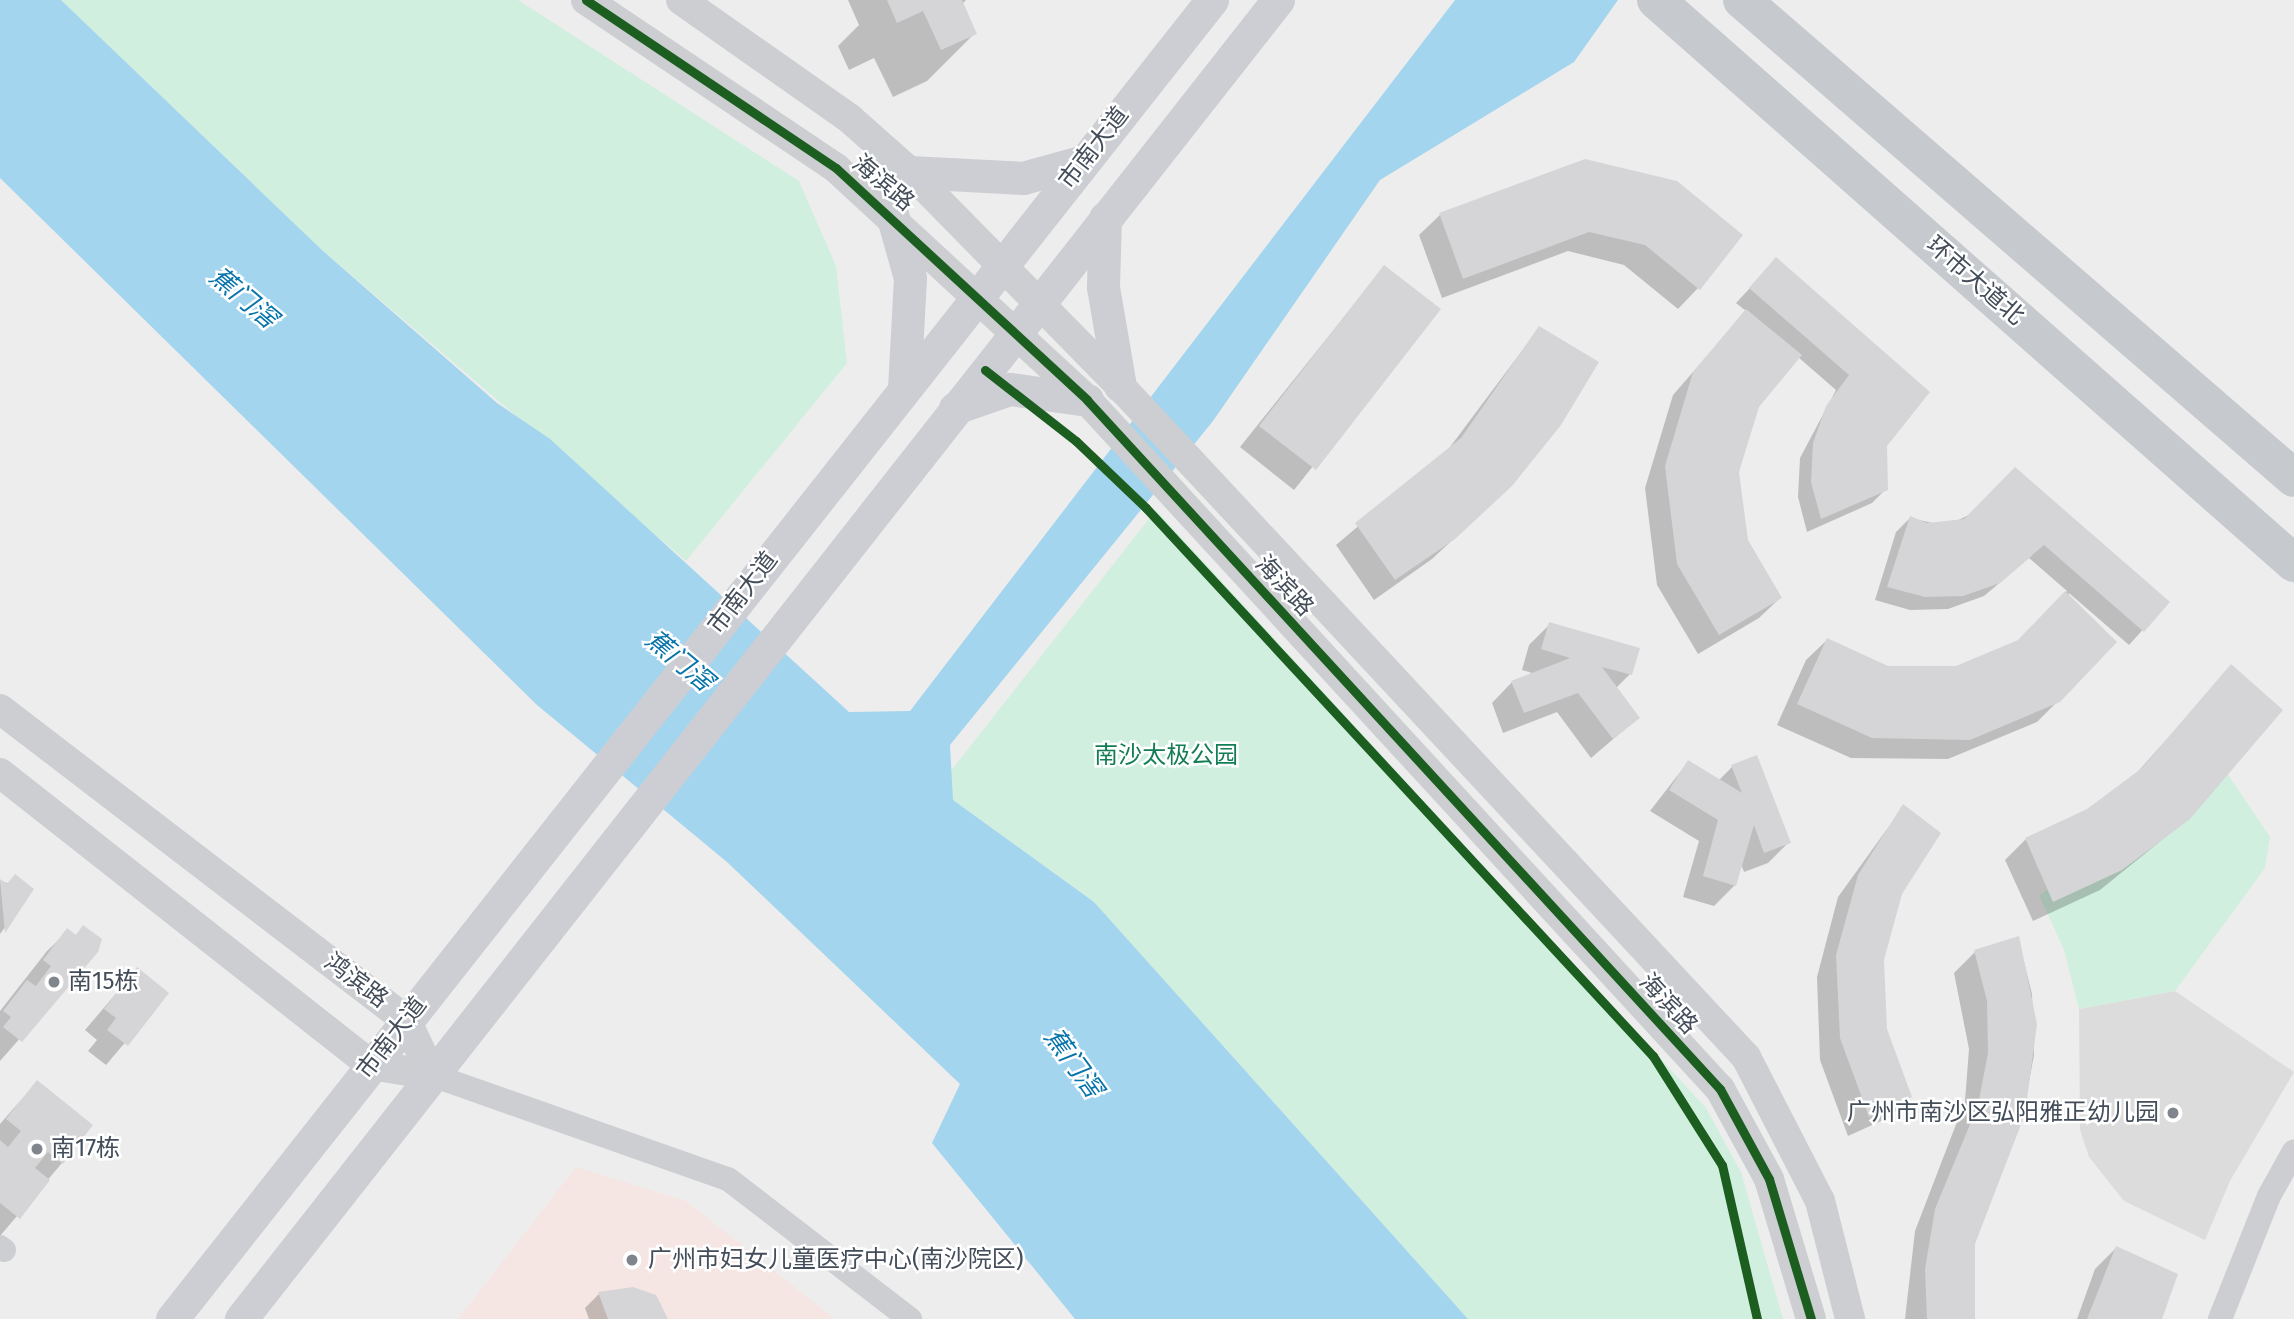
<!DOCTYPE html>
<meta charset="utf-8">
<style>
body{margin:0}
#map{position:relative;width:2294px;height:1319px;overflow:hidden;background:#eeeded;font-family:"Fira Sans","Noto Sans SC",sans-serif}
div>[style]{position:absolute}
.education>*{inset:0;background:#dddcdd}
.medical>*{inset:0;background:#f5e6e3}
.green>*{inset:0;background:#d0efdf}
.water>*{inset:0;background:#a4d5ee}
.shadow>*{inset:0;background:#0003}
.building>*{inset:0;background:#d5d5d7}
.minor>*{height:24px;margin:-12px;padding:0 12px;transform-origin:12px;border-radius:12px;background:#ccced1}
.tertiary>*{height:30px;margin:-15px;padding:0 15px;transform-origin:15px;border-radius:15px;background:#ccced1}
.secondary>*{height:33px;margin:-16.5px;padding:0 16.5px;transform-origin:16.5px;border-radius:16.5px;background:#ccced3}
.primary>*{height:38px;margin:-19px;padding:0 19px;transform-origin:19px;border-radius:19px;background:#c6c9ce}
.cycleway>*{height:9px;margin:-4.5px;padding:0 4.5px;transform-origin:4.5px;border-radius:4.5px;background:#1b5e20}
.dots>*{width:19px;height:19px;translate:-50% -50%;box-sizing:border-box;border:4px solid #fff;border-radius:50%}
span{translate:-50% -50%;white-space:nowrap;text-align:center;line-height:1.15;-webkit-text-stroke:5px #fff;paint-order:stroke}
.street-label{font-size:24px;color:#444d5a}
.park-label{font-size:24px;color:#137d55}
.poi-label{font-size:24px;color:#444d5a}
.left{translate:0 -50%;text-align:left}
.right{translate:-100% -50%;text-align:right}
.water-label{font-size:26px;color:#0774aa;font-style:italic}
</style>
<div id="map">
<div class="education">
<div style="clip-path:polygon(2175px 991px,2294px 1072px,2230px 1181px,2205px 1240px,2124px 1201px,2089px 1157px,2080px 1130px,2079px 1009px)"></div>
</div>
<div class="medical">
<div style="clip-path:polygon(576px 1167px,686px 1201px,835px 1319px,458px 1319px)"></div>
</div>
<div class="green">
<div style="clip-path:polygon(61px 0,518px 0,799px 181px,836px 266px,847px 363px,686px 561px,323px 251px)"></div>
<div style="clip-path:polygon(1156px 510px,1706px 1108px,1741px 1172px,1783px 1319px,1468px 1319px,1094px 902px,953px 800px,946px 777px)"></div>
<div style="clip-path:polygon(2223px 767px,2270px 837px,2265px 868px,2175px 991px,2079px 1009px,2064px 950px,2039px 895px,2162px 821px)"></div>
</div>
<div class="water">
<div style="clip-path:polygon(0 0,61px 0,323px 251px,497px 403px,550px 439px,849px 712px,910px 711px,1455px 0,1618px 0,1574px 62px,1380px 180px,1213px 421px,950px 745px,953px 800px,1094px 902px,1468px 1319px,1075px 1319px,932px 1143px,960px 1084px,727px 862px,537px 705px,0 178px)"></div>
</div>
<div class="shadow">
<div style="clip-path:polygon(848px 0,966px 0,962px 4px,975px 33px,927px 81px,893px 97px,874px 58px,849px 70px,838px 46px,859px 25px)"></div>
<div style="clip-path:polygon(1586px 161px,1698px 288px,1678px 309px,1624px 265px,1568px 251px,1442px 298px,1419px 235px,1440px 215px)"></div>
<div style="clip-path:polygon(1776px 260px,1928px 393px,1886px 446px,1886px 489px,1872px 503px,1807px 532px,1798px 497px,1800px 458px,1836px 390px,1798px 357px,1757px 406px,1738px 472px,1746px 540px,1780px 598px,1759px 618px,1698px 654px,1657px 585px,1645px 488px,1673px 395px,1746px 311px,1736px 303px)"></div>
<div style="clip-path:polygon(1384px 267px,1438px 309px,1294px 490px,1240px 447px)"></div>
<div style="clip-path:polygon(1539px 328px,1489px 506px,1432px 559px,1374px 600px,1336px 545px,1447px 451px)"></div>
<div style="clip-path:polygon(1977px 511px,2168px 602px,2129px 645px,2069px 593px,2059px 700px,2037px 722px,1948px 759px,1851px 758px,1777px 725px,1806px 660px,1827px 640px,1888px 667px,1956px 668px,2017px 642px,2067px 591px,2029px 558px,1984px 596px,1948px 609px,1910px 610px,1875px 600px,1896px 532px,1910px 518px,1946px 526px)"></div>
<div style="clip-path:polygon(1550px 624px,1630px 674px,1616px 688px,1638px 718px,1591px 758px,1557px 712px,1503px 733px,1492px 703px,1512px 682px,1535px 674px,1522px 670px,1529px 645px)"></div>
<div style="clip-path:polygon(2231px 667px,2189px 818px,2100px 890px,2033px 921px,2005px 860px,2026px 839px,2088px 811px,2134px 776px)"></div>
<div style="clip-path:polygon(1688px 762px,1718px 781px,1732px 767px,1789px 842px,1768px 863px,1744px 872px,1741px 864px,1735px 885px,1714px 906px,1683px 897px,1699px 841px,1650px 811px)"></div>
<div style="clip-path:polygon(1903px 807px,1900px 893px,1882px 960px,1885px 1029px,1910px 1096px,1890px 1117px,1848px 1136px,1820px 1060px,1817px 977px,1838px 897px)"></div>
<div style="clip-path:polygon(0 881px,32px 890px,0 934px)"></div>
<div style="clip-path:polygon(84px 927px,97px 951px,0 1061px,0 1011px,47px 951px,68px 931px,75px 936px)"></div>
<div style="clip-path:polygon(2018px 938px,2032px 994px,2034px 1055px,2023px 1114px,1973px 1243px,1973px 1319px,1905px 1319px,1915px 1231px,1965px 1101px,1969px 1049px,1954px 973px,1975px 952px)"></div>
<div style="clip-path:polygon(137px 969px,167px 993px,106px 1065px,88px 1051px,97px 1040px,85px 1030px)"></div>
<div style="clip-path:polygon(37px 1082px,62px 1163px,0 1236px,0 1124px)"></div>
<div style="clip-path:polygon(2116px 1248px,2160px 1319px,2077px 1319px,2095px 1269px)"></div>
<div style="clip-path:polygon(633px 1289px,660px 1303px,666px 1319px,589px 1319px,585px 1308px,599px 1294px)"></div>
</div>
<div class="building">
<div style="clip-path:polygon(887px 0,962px 0,977px 34px,941px 50px,923px 11px,897px 23px)"></div>
<div style="clip-path:polygon(1585px 159px,1677px 181px,1743px 235px,1700px 290px,1645px 245px,1589px 232px,1463px 279px,1439px 213px)"></div>
<div style="clip-path:polygon(1776px 257px,1930px 392px,1887px 446px,1888px 490px,1821px 519px,1811px 482px,1813px 443px,1826px 406px,1849px 375px,1749px 288px)"></div>
<div style="clip-path:polygon(1384px 265px,1441px 309px,1316px 470px,1259px 426px)"></div>
<div style="clip-path:polygon(1746px 309px,1802px 355px,1759px 407px,1739px 472px,1748px 540px,1782px 598px,1719px 635px,1677px 564px,1665px 466px,1693px 372px)"></div>
<div style="clip-path:polygon(1539px 326px,1599px 362px,1561px 425px,1512px 486px,1455px 539px,1395px 580px,1355px 523px,1461px 438px)"></div>
<div style="clip-path:polygon(2015px 467px,2170px 602px,2144px 632px,2044px 545px,2000px 583px,1963px 596px,1925px 597px,1887px 587px,1910px 516px,1927px 523px,1964px 519px)"></div>
<div style="clip-path:polygon(2065px 591px,2117px 642px,2060px 702px,1970px 740px,1872px 738px,1797px 704px,1827px 638px,1888px 666px,1956px 666px,2018px 640px)"></div>
<div style="clip-path:polygon(1549px 622px,1640px 648px,1632px 675px,1602px 667px,1640px 718px,1613px 739px,1578px 693px,1524px 713px,1511px 681px,1570px 658px,1541px 649px)"></div>
<div style="clip-path:polygon(2231px 664px,2283px 710px,2190px 819px,2122px 870px,2053px 902px,2025px 838px,2087px 809px,2142px 768px)"></div>
<div style="clip-path:polygon(1757px 755px,1791px 843px,1764px 853px,1754px 825px,1736px 886px,1703px 876px,1718px 820px,1669px 790px,1688px 760px,1742px 793px,1731px 765px)"></div>
<div style="clip-path:polygon(1903px 804px,1941px 833px,1902px 894px,1884px 960px,1887px 1029px,1912px 1097px,1869px 1117px,1840px 1038px,1836px 955px,1858px 875px)"></div>
<div style="clip-path:polygon(15px 874px,34px 889px,5px 933px,0 879px,7px 884px)"></div>
<div style="clip-path:polygon(83px 925px,102px 939px,98px 952px,22px 1042px,3px 1027px,11px 1017px,3px 1011px,27px 980px,36px 986px,51px 966px,43px 960px,67px 928px,76px 935px)"></div>
<div style="clip-path:polygon(2019px 936px,2037px 1024px,2025px 1114px,1975px 1244px,1975px 1319px,1927px 1319px,1925px 1269px,1935px 1209px,1978px 1105px,1988px 1053px,1987px 1001px,1974px 950px)"></div>
<div style="clip-path:polygon(137px 967px,169px 993px,128px 1046px,107px 1030px,116px 1018px,104px 1009px)"></div>
<div style="clip-path:polygon(37px 1080px,93px 1125px,63px 1164px,48px 1152px,35px 1168px,50px 1180px,20px 1219px,0 1203px,0 1140px,8px 1147px,21px 1131px,6px 1119px)"></div>
<div style="clip-path:polygon(2116px 1246px,2178px 1274px,2162px 1319px,2087px 1319px)"></div>
<div style="clip-path:polygon(633px 1287px,656px 1295px,668px 1319px,608px 1319px,598px 1292px)"></div>
</div>
<div class="minor">
<div style="left:432px;top:1075px;width:314px;rotate:19.4deg"></div>
<div style="left:728px;top:1179px;width:230px;rotate:37.6deg"></div>
<div style="left:0;top:1247px;width:5px;rotate:37deg"></div>
<div style="left:2220px;top:1319px;width:132px;rotate:-68.3deg"></div>
<div style="left:2269px;top:1196px;width:51px;rotate:-60.9deg"></div>
</div>
<div class="tertiary">
<div style="left:586px;top:0;width:301px;rotate:33.9deg"></div>
<div style="left:836px;top:168px;width:342px;rotate:42.7deg"></div>
<div style="left:1087px;top:400px;width:936px;rotate:47.43deg"></div>
<div style="left:1720px;top:1089px;width:102px;rotate:61.4deg"></div>
<div style="left:1769px;top:1179px;width:146px;rotate:73.3deg"></div>
<div style="left:681px;top:0;width:205px;rotate:35.1deg"></div>
<div style="left:849px;top:118px;width:81px;rotate:41.5deg"></div>
<div style="left:910px;top:172px;width:300px;rotate:45.5deg"></div>
<div style="left:1120px;top:386px;width:918px;rotate:46.99deg"></div>
<div style="left:1746px;top:1057px;width:162px;rotate:62.8deg"></div>
<div style="left:1820px;top:1201px;width:122px;rotate:75.7deg"></div>
<div style="left:0;top:709px;width:511px;rotate:37.45deg"></div>
<div style="left:406px;top:1020px;width:61px;rotate:64.7deg"></div>
<div style="left:0;top:773px;width:472px;rotate:38.2deg"></div>
<div style="left:371px;top:1065px;width:62px;rotate:9.3deg"></div>
</div>
<div class="secondary">
<div style="left:910px;top:172px;width:113px;rotate:3deg"></div>
<div style="left:1023px;top:178px;width:63px;rotate:-15.6deg"></div>
<div style="left:892px;top:214px;width:66px;rotate:74.3deg"></div>
<div style="left:910px;top:278px;width:111px;rotate:93.1deg"></div>
<div style="left:1105px;top:218px;width:69px;rotate:91.7deg"></div>
<div style="left:1103px;top:287px;width:100px;rotate:80.3deg"></div>
<div style="left:955px;top:408px;width:58px;rotate:-19.1deg"></div>
<div style="left:1010px;top:389px;width:78px;rotate:8.1deg"></div>
<div style="left:172px;top:1319px;width:1680px;rotate:-51.75deg"></div>
<div style="left:241px;top:1319px;width:1678px;rotate:-51.83deg"></div>
</div>
<div class="primary">
<div style="left:1656px;top:0;width:851px;rotate:41.43deg"></div>
<div style="left:1742px;top:0;width:730px;rotate:40.89deg"></div>
</div>
<div class="cycleway">
<div style="left:586px;top:0;width:301px;rotate:33.9deg"></div>
<div style="left:836px;top:168px;width:342px;rotate:42.7deg"></div>
<div style="left:1087px;top:400px;width:936px;rotate:47.43deg"></div>
<div style="left:1720px;top:1089px;width:102px;rotate:61.4deg"></div>
<div style="left:1769px;top:1179px;width:146px;rotate:73.3deg"></div>
<div style="left:985px;top:370px;width:115px;rotate:38deg"></div>
<div style="left:1076px;top:441px;width:97px;rotate:43.7deg"></div>
<div style="left:1146px;top:508px;width:747px;rotate:47.23deg"></div>
<div style="left:1653px;top:1056px;width:129px;rotate:57.7deg"></div>
<div style="left:1722px;top:1165px;width:158px;rotate:77.2deg"></div>
</div>
<div class="dots">
<div style="left:54px;top:982px;background:#80858d"></div>
<div style="left:2173px;top:1113px;background:#80858d"></div>
<div style="left:37px;top:1149px;background:#80858d"></div>
<div style="left:632px;top:1260px;background:#80858d"></div>
</div>
<div class="street-label">
<span style="left:1094px;top:148px;rotate:-52deg">市南大道</span>
<span style="left:883px;top:183px;rotate:40deg">海滨路</span>
<span style="left:1975px;top:281px;rotate:41deg">环市大道北</span>
<span style="left:1284px;top:586px;rotate:47deg">海滨路</span>
<span style="left:743px;top:593px;rotate:-52deg">市南大道</span>
<span style="left:356px;top:981px;rotate:37deg">鸿滨路</span>
<span style="left:1668px;top:1004px;rotate:47deg">海滨路</span>
<span style="left:392px;top:1038px;rotate:-52deg">市南大道</span>
</div>
<div class="park-label">
<span style="left:1166px;top:756px">南沙太极公园</span>
</div>
<div class="poi-label">
<span class="left" style="left:68px;top:982px">南15栋</span>
<span class="right" style="left:2159px;top:1113px">广州市南沙区弘阳雅正幼儿园</span>
<span class="left" style="left:51px;top:1149px">南17栋</span>
<span class="left" style="left:648px;top:1260px">广州市妇女儿童医疗中心(南沙院区)</span>
</div>
<div class="water-label">
<span style="left:243px;top:298px;rotate:40deg">蕉门滘</span>
<span style="left:679px;top:661px;rotate:40deg">蕉门滘</span>
<span style="left:1073px;top:1063px;rotate:54deg">蕉门滘</span>
</div>
</div>
